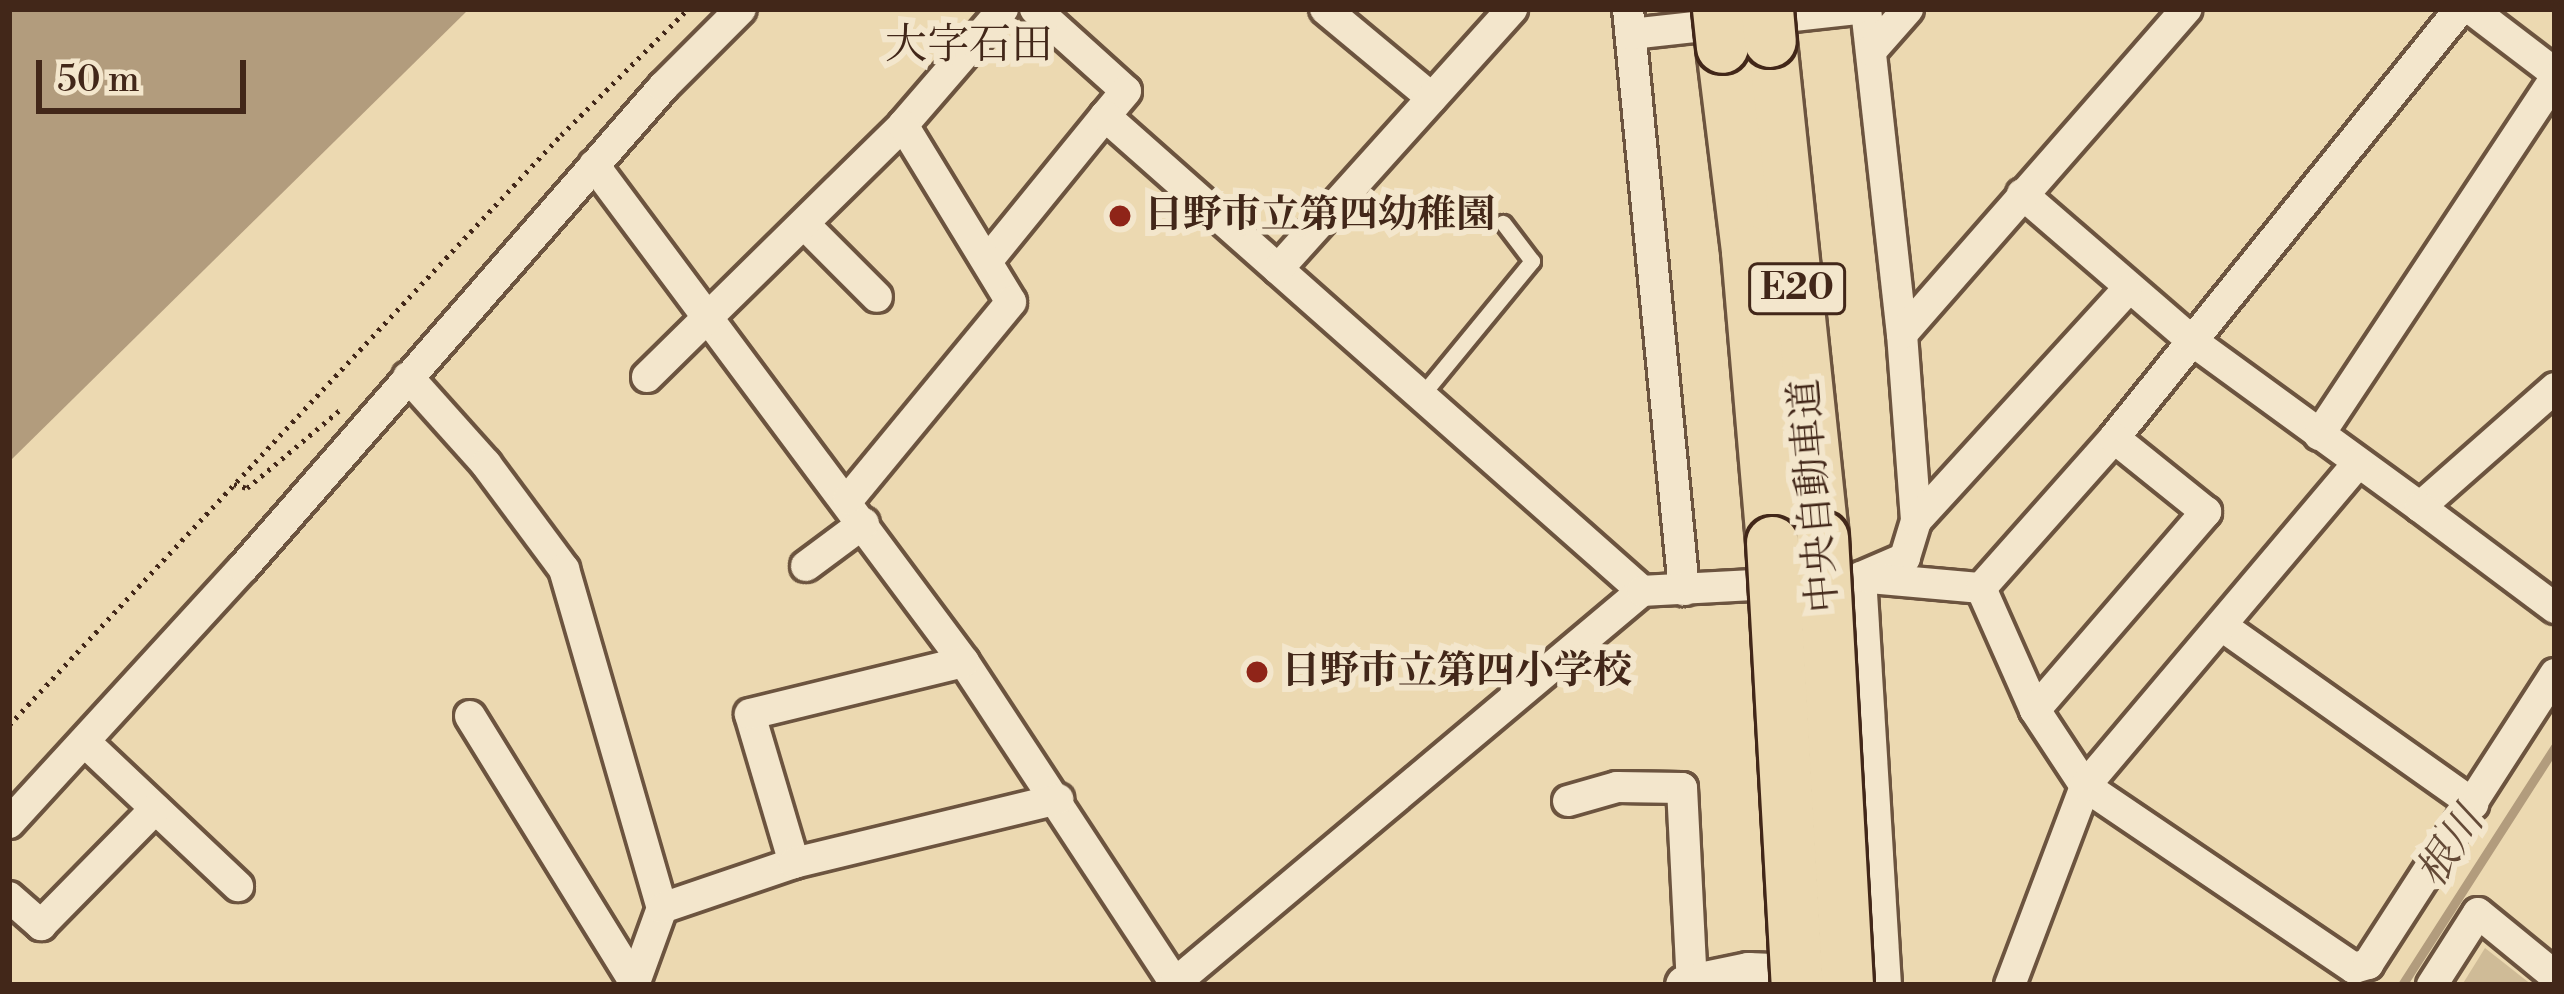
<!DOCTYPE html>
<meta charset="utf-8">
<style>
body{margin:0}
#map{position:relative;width:2564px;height:994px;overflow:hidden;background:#ecd9b1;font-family:"Libre Bodoni","Noto Serif JP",serif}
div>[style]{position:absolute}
.green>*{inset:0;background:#cfbb97}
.water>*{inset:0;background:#b29c7d}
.stream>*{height:9px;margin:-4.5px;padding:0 4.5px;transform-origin:4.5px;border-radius:4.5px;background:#b29c7d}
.path>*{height:4.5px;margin-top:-2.25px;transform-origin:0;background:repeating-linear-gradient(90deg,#422719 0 3px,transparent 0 9px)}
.roads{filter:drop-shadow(3px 0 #6c543f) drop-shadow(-3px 0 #6c543f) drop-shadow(0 3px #6c543f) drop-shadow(0 -3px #6c543f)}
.service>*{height:15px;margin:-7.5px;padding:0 7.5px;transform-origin:7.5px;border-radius:7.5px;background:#f3e6cc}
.minor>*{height:30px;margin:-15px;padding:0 15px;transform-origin:15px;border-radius:15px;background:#f3e6cc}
.secondary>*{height:39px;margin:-19.5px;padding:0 19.5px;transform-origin:19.5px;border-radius:19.5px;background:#f3e6cc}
.motorway>*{height:51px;margin:-25.5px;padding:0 25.5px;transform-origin:25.5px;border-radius:25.5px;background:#ecd9b1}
.bridges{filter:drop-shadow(3px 0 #422719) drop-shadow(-3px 0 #422719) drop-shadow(0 3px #422719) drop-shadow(0 -3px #422719)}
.motorway-bridge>*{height:51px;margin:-25.5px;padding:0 25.5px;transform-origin:25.5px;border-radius:25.5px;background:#ecd9b1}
.dots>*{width:33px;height:33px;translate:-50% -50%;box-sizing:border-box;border:6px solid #f3e6cc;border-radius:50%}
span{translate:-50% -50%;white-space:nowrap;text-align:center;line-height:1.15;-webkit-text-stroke:12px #f3e6cc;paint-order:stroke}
.shield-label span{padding:3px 9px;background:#f3e6cc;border:3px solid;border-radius:9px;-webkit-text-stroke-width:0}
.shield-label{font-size:36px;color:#422719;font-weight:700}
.poi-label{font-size:39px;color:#422719;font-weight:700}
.left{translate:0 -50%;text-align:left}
.street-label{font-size:39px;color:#422719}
.neighbourhood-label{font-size:42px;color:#422719}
.water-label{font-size:42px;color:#644a37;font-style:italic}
.frame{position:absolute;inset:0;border:12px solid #422719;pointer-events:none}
.scale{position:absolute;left:36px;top:60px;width:210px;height:54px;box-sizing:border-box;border:6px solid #422719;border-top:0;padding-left:15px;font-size:36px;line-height:42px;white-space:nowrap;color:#422719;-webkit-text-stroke:9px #f3e6cc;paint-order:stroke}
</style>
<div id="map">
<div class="green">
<div style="clip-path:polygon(2485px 948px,2532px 985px,2462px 985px)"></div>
</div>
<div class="water">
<div style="clip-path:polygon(9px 9px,469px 9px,9px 462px)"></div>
</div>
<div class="stream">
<div style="left:2402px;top:985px;width:283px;rotate:-57.3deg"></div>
</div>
<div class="path">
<div style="left:234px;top:484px;width:14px;rotate:17deg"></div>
<div style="left:247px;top:488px;width:124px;rotate:-40.1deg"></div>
<div style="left:9px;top:725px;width:808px;rotate:-46.91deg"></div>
<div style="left:561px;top:135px;width:179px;rotate:-44.8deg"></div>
</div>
<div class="roads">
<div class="service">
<div style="left:1421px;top:396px;width:175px;rotate:-50.6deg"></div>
<div style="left:1532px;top:261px;width:48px;rotate:-127.3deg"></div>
</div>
<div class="minor">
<div style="left:1035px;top:9px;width:122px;rotate:42deg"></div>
<div style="left:1126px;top:91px;width:33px;rotate:130deg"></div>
<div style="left:1325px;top:9px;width:139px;rotate:39.8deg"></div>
<div style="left:1628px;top:9px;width:584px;rotate:84.49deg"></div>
<div style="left:1866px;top:9px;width:327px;rotate:83.7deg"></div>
<div style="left:1902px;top:334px;width:188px;rotate:85.7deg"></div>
<div style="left:1916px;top:521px;width:39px;rotate:107deg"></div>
<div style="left:1905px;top:558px;width:48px;rotate:156.6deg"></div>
<div style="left:1861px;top:577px;width:409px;rotate:86.5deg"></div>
<div style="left:2471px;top:9px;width:106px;rotate:37.3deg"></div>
<div style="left:1631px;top:34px;width:227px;rotate:-6.3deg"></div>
<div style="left:1871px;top:51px;width:56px;rotate:-48.6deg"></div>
<div style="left:903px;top:125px;width:153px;rotate:-49.2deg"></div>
<div style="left:594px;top:165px;width:620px;rotate:53.33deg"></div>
<div style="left:964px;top:662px;width:386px;rotate:56.7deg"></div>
<div style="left:2022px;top:194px;width:223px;rotate:40.8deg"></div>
<div style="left:2191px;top:340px;width:283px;rotate:36.1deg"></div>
<div style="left:2420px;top:507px;width:180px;rotate:-41.4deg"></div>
<div style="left:804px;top:224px;width:103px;rotate:45deg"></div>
<div style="left:988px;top:260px;width:186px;rotate:-50.9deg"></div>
<div style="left:1105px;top:116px;width:717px;rotate:41.49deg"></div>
<div style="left:1278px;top:269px;width:350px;rotate:-48deg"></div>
<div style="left:1902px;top:334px;width:432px;rotate:-48.8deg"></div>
<div style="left:408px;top:377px;width:117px;rotate:48.1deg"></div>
<div style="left:486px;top:464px;width:131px;rotate:53.4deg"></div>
<div style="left:564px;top:569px;width:353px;rotate:73.9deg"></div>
<div style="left:662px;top:908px;width:82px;rotate:110deg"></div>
<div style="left:647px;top:377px;width:359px;rotate:-44.5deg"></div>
<div style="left:903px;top:125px;width:207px;rotate:58.6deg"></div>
<div style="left:1011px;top:302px;width:256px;rotate:129.5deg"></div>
<div style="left:2319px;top:435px;width:428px;rotate:-56.5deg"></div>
<div style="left:2420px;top:507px;width:169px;rotate:36.8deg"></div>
<div style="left:1916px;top:521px;width:313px;rotate:-47.6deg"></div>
<div style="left:806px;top:566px;width:72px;rotate:-36.6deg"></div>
<div style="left:1868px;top:578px;width:113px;rotate:5.1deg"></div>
<div style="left:1981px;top:588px;width:133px;rotate:66.1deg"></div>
<div style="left:2035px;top:710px;width:91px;rotate:56.7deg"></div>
<div style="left:2085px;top:786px;width:325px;rotate:34.1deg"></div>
<div style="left:2354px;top:968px;width:15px;rotate:-16deg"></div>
<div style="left:2368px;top:964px;width:345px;rotate:-57.2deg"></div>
<div style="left:1981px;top:588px;width:200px;rotate:-48.4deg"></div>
<div style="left:2114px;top:438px;width:551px;rotate:-51.11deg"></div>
<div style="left:2222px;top:626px;width:308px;rotate:35.3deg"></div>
<div style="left:2035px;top:710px;width:262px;rotate:-49.2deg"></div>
<div style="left:2206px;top:512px;width:118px;rotate:-141.2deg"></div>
<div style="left:470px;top:716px;width:312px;rotate:58.3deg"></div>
<div style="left:86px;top:743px;width:209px;rotate:43.3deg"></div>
<div style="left:1568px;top:801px;width:51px;rotate:-15.9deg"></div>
<div style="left:1617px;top:787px;width:65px;rotate:0.9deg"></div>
<div style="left:1682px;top:788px;width:195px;rotate:87.1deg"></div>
<div style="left:9px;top:823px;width:346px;rotate:-47.5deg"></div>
<div style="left:243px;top:568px;width:639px;rotate:-48.87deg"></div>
<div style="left:663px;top:87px;width:110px;rotate:-45deg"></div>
<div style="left:794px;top:863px;width:155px;rotate:-106.5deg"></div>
<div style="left:750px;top:714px;width:220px;rotate:-13.7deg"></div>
<div style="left:9px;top:897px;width:43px;rotate:41.2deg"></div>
<div style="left:41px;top:925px;width:163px;rotate:-45.5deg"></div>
<div style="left:662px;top:908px;width:139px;rotate:-18.8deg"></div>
<div style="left:794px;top:863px;width:272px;rotate:-13.6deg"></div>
<div style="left:1175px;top:983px;width:610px;rotate:-40.01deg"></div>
<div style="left:1642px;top:591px;width:148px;rotate:-3.1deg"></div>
<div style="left:2010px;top:985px;width:213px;rotate:-69.3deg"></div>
<div style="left:2085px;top:786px;width:422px;rotate:-49.8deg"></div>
<div style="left:2432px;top:985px;width:85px;rotate:-57.4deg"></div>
<div style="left:2478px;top:913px;width:99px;rotate:39.3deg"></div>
</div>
<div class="secondary">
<div style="left:1685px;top:985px;width:64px;rotate:-11.7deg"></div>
<div style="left:1748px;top:972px;width:74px;rotate:2.3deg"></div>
</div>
<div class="motorway">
<div style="left:1770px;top:41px;width:499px;rotate:84deg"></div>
<div style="left:1722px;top:47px;width:206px;rotate:83deg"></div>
<div style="left:1747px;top:251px;width:292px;rotate:85.1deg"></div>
</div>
</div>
<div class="bridges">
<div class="motorway-bridge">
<div style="left:1718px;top:9px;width:38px;rotate:84deg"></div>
<div style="left:1767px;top:9px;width:32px;rotate:85deg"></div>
<div style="left:1822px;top:537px;width:449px;rotate:86.8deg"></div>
<div style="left:1772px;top:542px;width:444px;rotate:86.8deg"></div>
</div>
</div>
<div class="dots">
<div style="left:1120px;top:216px;background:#8f2418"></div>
<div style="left:1257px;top:672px;background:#8f2418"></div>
</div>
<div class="shield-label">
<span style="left:1797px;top:289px">E20</span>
</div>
<div class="poi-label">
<span class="left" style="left:1144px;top:216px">日野市立第四幼稚園</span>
<span class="left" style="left:1281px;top:672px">日野市立第四小学校</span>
</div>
<div class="street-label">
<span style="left:1816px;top:496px;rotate:-95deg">中央自動車道</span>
</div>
<div class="neighbourhood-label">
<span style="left:969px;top:46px">大字石田</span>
</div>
<div class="water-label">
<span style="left:2451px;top:848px;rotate:-57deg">根川</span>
</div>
<div class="frame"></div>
<div class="scale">50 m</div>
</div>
